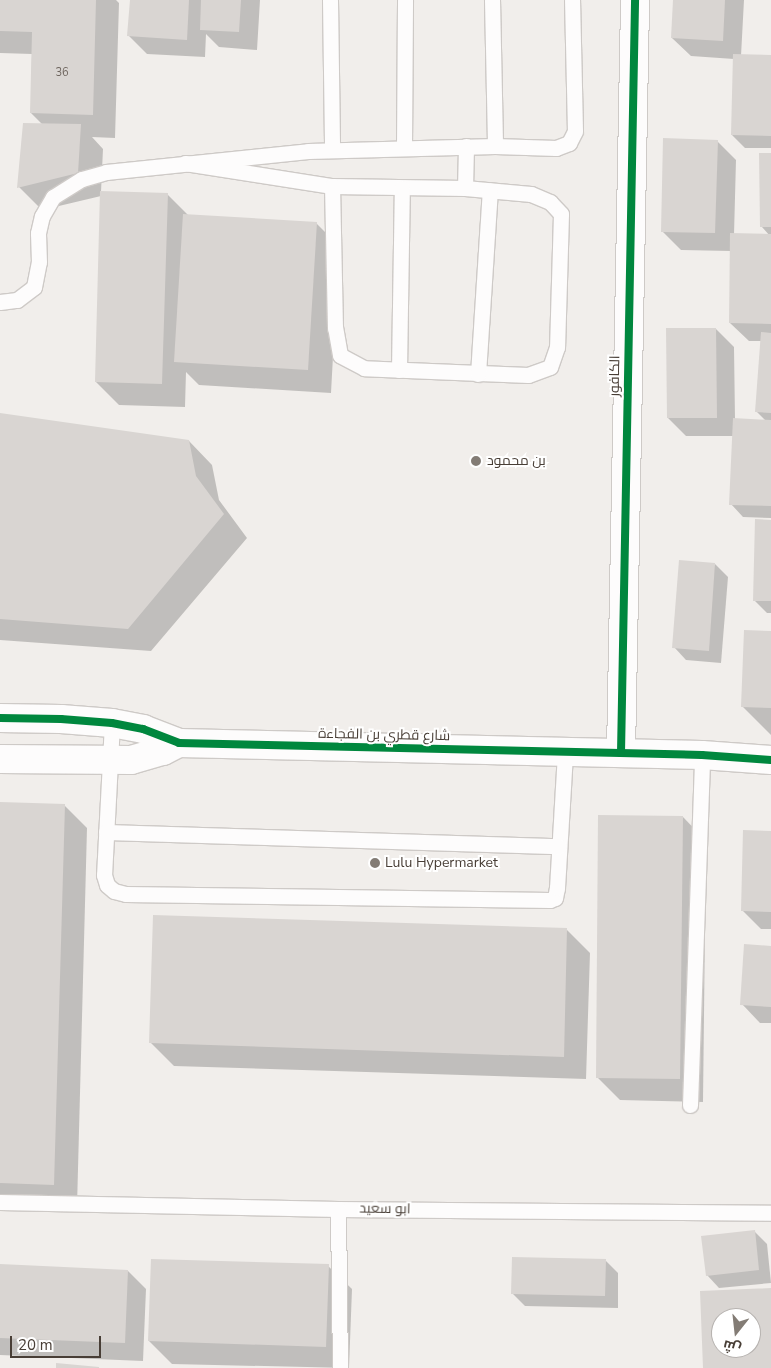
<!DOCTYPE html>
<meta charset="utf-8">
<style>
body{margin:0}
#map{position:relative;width:771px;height:1368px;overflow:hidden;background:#f1eeeb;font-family:"Nunito Sans",Cairo,sans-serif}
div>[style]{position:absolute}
.shadow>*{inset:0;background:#0003}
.building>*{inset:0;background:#d9d5d2}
.roads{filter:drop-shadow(1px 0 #cecac7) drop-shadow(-1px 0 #cecac7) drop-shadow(0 1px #cecac7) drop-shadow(0 -1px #cecac7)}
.service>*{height:15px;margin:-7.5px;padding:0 7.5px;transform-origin:7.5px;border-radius:7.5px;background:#fdfcfc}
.minor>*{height:28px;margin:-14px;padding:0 14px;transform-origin:14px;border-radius:14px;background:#fdfcfc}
.tertiary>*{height:28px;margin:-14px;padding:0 14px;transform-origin:14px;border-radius:14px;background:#fdfcfc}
.cycleway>*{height:8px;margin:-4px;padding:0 4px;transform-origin:4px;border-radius:4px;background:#00873e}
.dots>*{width:14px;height:14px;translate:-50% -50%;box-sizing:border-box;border:2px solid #fff;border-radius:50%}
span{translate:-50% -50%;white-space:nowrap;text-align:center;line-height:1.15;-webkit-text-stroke:4px #fff;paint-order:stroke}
.number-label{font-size:11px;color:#6e655e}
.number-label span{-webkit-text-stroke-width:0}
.street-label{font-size:14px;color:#483e36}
.poi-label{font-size:14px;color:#483e36}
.left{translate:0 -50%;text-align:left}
.north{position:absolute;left:711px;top:1308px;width:50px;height:50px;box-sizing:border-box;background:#fff;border:1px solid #b6b2af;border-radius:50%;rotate:196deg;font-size:14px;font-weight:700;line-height:20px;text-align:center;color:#483e36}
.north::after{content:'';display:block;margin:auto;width:18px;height:22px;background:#837c75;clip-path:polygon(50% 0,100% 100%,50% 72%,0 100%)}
.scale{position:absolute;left:10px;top:1336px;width:91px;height:22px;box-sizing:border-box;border:2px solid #483e36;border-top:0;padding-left:6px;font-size:15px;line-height:18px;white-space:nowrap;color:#483e36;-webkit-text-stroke:4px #fff;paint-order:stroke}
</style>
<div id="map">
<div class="shadow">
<div style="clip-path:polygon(0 0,116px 0,119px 3px,115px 138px,92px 137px,103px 149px,101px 192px,167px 194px,189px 216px,316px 223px,339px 246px,331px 393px,199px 385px,186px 372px,185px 407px,119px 405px,96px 382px,101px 196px,42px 210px,19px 187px,42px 124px,31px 113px,32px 54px,0 53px)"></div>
<div style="clip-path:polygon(131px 0,260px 0,257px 50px,219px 47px,206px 34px,205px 57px,147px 54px,129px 36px)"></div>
<div style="clip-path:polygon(674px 0,744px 0,741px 56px,771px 56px,771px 148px,745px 148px,732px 135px,734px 59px,691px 56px,672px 38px)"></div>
<div style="clip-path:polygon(717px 141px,736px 160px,734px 235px,770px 236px,762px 227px,771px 154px,771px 518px,743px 517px,731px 504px,733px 436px,686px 436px,668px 418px,716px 329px,734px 347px,735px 419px,766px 421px,756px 411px,761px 341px,749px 341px,730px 323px,731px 251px,681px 250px,662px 231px)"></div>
<div style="clip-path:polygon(0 414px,189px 441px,212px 465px,219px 500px,247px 538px,151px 651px,0 640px)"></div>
<div style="clip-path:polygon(771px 521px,771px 613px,767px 613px,754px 600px)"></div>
<div style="clip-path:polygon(715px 564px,728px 577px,721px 663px,686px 660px,674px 647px)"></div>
<div style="clip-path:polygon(771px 633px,771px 735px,743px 707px)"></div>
<div style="clip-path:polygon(0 803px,64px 805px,87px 828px,77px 1207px,0 1205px)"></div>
<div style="clip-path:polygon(683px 817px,706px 841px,703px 1102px,620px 1100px,597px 1077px)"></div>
<div style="clip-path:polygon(771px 832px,771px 929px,761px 929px,742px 910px)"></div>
<div style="clip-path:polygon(567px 930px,590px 953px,586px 1079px,174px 1066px,151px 1043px)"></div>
<div style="clip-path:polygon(771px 947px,771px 1023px,760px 1023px,742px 1004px)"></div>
<div style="clip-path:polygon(755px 1232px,767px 1244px,771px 1283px,719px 1288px,707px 1275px)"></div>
<div style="clip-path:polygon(606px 1261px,618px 1273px,618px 1308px,525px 1306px,512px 1293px)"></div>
<div style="clip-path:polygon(0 1266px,128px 1271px,146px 1289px,143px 1361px,0 1355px)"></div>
<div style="clip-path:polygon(328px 1266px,352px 1289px,349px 1368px,172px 1364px,149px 1341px)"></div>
</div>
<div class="building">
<div style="clip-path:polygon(0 0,96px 0,93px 115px,30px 113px,32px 32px,0 31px)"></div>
<div style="clip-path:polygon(130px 0,189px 0,187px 40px,127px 36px)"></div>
<div style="clip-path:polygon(201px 0,241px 0,239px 32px,200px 30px)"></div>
<div style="clip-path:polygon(673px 0,725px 0,723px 41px,671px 38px)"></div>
<div style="clip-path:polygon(733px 54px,771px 55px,771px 136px,731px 135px)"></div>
<div style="clip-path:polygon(23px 123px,81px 124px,78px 173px,17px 188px)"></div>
<div style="clip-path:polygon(663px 138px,718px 140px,715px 233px,661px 232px)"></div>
<div style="clip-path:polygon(759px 153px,771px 153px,771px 227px,760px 227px)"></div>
<div style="clip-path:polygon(100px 191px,168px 193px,162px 384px,95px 382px)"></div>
<div style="clip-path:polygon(183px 214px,317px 222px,308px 370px,174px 362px)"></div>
<div style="clip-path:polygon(730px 233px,771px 234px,771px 324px,729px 323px)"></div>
<div style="clip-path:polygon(666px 328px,716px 328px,717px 418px,667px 418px)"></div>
<div style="clip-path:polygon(761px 332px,771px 333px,771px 413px,755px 412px)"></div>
<div style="clip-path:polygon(0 413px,189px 440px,196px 476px,224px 514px,128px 629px,0 619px)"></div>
<div style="clip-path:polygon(733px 418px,771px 420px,771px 506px,729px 505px)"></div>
<div style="clip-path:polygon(755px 519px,771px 520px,771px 601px,753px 601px)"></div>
<div style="clip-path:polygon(679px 560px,715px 563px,709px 651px,672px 648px)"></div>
<div style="clip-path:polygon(744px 630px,771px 631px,771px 708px,741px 707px)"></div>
<div style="clip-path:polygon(0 802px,65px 804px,54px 1185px,0 1183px)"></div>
<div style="clip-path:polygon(598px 815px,683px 816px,680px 1079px,596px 1078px)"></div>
<div style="clip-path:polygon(743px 830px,771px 831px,771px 912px,741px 911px)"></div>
<div style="clip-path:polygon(153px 915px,567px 928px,564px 1057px,149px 1043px)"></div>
<div style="clip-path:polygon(744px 944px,771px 946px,771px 1007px,740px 1005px)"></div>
<div style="clip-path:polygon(755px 1230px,759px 1270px,706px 1276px,701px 1236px)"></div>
<div style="clip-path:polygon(512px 1257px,606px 1259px,605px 1296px,511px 1294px)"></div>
<div style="clip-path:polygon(151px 1259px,329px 1264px,326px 1347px,148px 1341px)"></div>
<div style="clip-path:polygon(0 1264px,128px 1270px,125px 1343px,0 1338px)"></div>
<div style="clip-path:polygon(evenodd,771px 1288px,771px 1368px,703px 1368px,700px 1291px,771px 1288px,721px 1318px,751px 1318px,751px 1348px,721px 1348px,721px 1318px)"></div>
<div style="clip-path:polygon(56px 1363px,99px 1367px,99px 1368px,56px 1368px)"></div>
</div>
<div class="roads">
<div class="service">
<div style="left:330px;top:0;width:150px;rotate:89.2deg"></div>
<div style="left:492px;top:0;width:146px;rotate:88.8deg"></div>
<div style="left:404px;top:147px;width:147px;rotate:-89.6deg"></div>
<div style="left:185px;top:163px;width:149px;rotate:8.9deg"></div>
<div style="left:332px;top:186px;width:133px;rotate:0.9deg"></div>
<div style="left:465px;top:188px;width:66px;rotate:5.2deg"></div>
<div style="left:531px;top:194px;width:21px;rotate:23deg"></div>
<div style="left:550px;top:202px;width:16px;rotate:47deg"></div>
<div style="left:561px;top:214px;width:133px;rotate:91.7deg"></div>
<div style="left:557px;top:347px;width:21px;rotate:109deg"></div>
<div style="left:550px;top:367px;width:23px;rotate:160deg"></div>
<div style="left:528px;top:375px;width:164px;rotate:-177.6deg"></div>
<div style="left:364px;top:368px;width:27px;rotate:-152deg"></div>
<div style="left:340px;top:355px;width:27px;rotate:-100deg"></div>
<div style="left:335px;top:328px;width:142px;rotate:-91.2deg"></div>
<div style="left:465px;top:188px;width:42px;rotate:-88.6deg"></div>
<div style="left:0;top:302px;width:17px;rotate:-7deg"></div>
<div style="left:17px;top:300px;width:21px;rotate:-37deg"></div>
<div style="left:34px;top:287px;width:25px;rotate:-79deg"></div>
<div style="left:39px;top:262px;width:29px;rotate:-92deg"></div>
<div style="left:38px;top:233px;width:17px;rotate:-77deg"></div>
<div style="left:42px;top:216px;width:22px;rotate:-60deg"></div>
<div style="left:53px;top:197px;width:34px;rotate:-32deg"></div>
<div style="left:82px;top:179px;width:25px;rotate:-16deg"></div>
<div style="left:106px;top:172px;width:203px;rotate:-5.9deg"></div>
<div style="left:308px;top:151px;width:187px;rotate:-1.5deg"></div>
<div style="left:495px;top:146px;width:61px;rotate:1.9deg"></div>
<div style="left:556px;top:148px;width:14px;rotate:-21deg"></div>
<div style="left:569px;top:143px;width:13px;rotate:-63deg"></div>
<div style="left:575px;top:131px;width:131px;rotate:-91.3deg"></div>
<div style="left:399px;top:370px;width:182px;rotate:-89.1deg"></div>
<div style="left:478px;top:374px;width:184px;rotate:-86.3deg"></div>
<div style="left:112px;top:723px;width:152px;rotate:93deg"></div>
<div style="left:104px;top:875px;width:10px;rotate:73deg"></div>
<div style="left:107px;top:885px;width:9px;rotate:41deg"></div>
<div style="left:114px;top:891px;width:12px;rotate:14deg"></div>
<div style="left:126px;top:894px;width:424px;rotate:0.8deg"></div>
<div style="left:550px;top:900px;width:5px;rotate:-22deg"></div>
<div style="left:555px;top:898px;width:10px;rotate:-79deg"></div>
<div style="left:557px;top:888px;width:136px;rotate:-86.6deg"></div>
<div style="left:106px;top:832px;width:453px;rotate:1.8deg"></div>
<div style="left:690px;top:1105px;width:350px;rotate:-88deg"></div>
<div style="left:0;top:1202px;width:338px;rotate:1.2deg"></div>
<div style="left:338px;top:1209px;width:433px;rotate:0.5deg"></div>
<div style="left:338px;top:1209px;width:159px;rotate:89.3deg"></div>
</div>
<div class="minor">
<div style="left:621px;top:753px;width:753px;rotate:-88.93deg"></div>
</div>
<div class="tertiary">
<div style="left:0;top:718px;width:61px;rotate:0.9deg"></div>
<div style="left:61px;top:719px;width:51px;rotate:4.5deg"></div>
<div style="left:112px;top:723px;width:32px;rotate:11deg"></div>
<div style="left:143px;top:729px;width:39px;rotate:21deg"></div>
<div style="left:179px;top:743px;width:523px;rotate:1.31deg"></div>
<div style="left:702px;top:755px;width:69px;rotate:4.1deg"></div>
<div style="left:0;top:759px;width:131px;rotate:0.4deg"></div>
<div style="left:131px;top:760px;width:33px;rotate:-16deg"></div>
<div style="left:163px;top:751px;width:18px;rotate:-27deg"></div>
</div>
</div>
<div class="cycleway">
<div style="left:0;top:718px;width:61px;rotate:0.9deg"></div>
<div style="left:61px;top:719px;width:51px;rotate:4.5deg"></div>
<div style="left:112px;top:723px;width:32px;rotate:11deg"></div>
<div style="left:143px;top:729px;width:39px;rotate:21deg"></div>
<div style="left:179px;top:743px;width:523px;rotate:1.31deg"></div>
<div style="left:702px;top:755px;width:69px;rotate:4.1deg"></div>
<div style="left:621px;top:753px;width:753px;rotate:-88.93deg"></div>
</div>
<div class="dots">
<div style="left:476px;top:461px;background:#837c75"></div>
<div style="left:375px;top:863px;background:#837c75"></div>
</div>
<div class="number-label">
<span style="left:62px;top:73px">36</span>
</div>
<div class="street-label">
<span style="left:615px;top:376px;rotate:-89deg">الكافور</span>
<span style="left:384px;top:735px;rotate:1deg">شارع قطري بن الفجاءة</span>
<span style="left:385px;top:1209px;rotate:1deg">ابو سعيد</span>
</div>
<div class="poi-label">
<span class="left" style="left:487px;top:461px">بن محمود</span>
<span class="left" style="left:385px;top:863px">Lulu Hypermarket</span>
</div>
<div class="north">ش</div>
<div class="scale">20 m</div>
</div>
